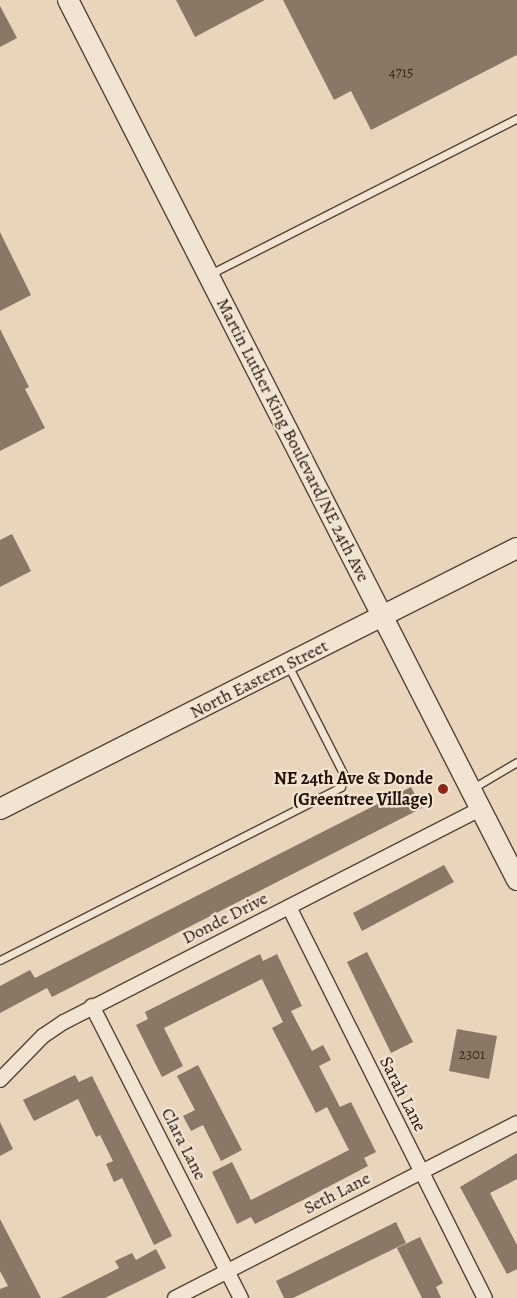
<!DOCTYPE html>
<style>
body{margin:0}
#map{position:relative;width:517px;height:1298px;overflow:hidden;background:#e9d5bb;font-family:Alegreya,serif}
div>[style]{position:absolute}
.building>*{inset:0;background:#8a7765}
.roads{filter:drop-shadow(1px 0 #554334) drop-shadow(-1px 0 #554334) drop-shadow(0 1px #554334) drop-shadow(0 -1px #554334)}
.service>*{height:7px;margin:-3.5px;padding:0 3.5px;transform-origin:3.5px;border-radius:3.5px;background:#f1e4d3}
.minor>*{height:14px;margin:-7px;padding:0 7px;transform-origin:7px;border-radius:7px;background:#f1e4d3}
.secondary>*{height:20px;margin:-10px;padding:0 10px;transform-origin:10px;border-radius:10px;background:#f1e4d3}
.dots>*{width:14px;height:14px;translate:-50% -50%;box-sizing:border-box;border:2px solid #f1e4d3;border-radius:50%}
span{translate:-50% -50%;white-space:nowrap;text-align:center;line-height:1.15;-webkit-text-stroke:4.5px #f1e4d3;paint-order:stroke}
.number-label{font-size:15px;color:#3e2b1e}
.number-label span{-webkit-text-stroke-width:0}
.street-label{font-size:18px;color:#241207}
.poi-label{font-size:18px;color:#241207;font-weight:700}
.right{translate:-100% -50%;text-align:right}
</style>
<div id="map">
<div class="building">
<div style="clip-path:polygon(176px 0,265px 0,195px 37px)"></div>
<div style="clip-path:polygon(283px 0,517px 0,517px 55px,371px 130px,351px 91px,334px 100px)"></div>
<div style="clip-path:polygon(0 6px,17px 38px,0 47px)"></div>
<div style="clip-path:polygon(0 232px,31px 295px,0 311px)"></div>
<div style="clip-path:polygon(0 329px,29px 387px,25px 389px,45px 428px,0 451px)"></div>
<div style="clip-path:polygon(12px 534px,31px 571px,0 587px,0 540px)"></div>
<div style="clip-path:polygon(411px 787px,422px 808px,52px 997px,47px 988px,0 1013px,0 986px,30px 970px,35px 978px)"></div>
<div style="clip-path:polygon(444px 865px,454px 882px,362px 931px,353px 913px)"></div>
<div style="clip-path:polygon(367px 952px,413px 1042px,391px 1053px,347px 962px)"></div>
<div style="clip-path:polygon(260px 954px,263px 961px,277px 954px,302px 1006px,291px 1011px,312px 1051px,323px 1045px,331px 1060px,319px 1066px,340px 1107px,351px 1102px,376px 1152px,364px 1158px,368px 1166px,305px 1199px,255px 1224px,251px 1217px,237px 1224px,212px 1172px,232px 1162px,251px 1200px,349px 1150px,327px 1107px,316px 1113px,272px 1028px,283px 1022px,262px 979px,164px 1028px,183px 1066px,162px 1077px,136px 1025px,148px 1019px,145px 1012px)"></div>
<div style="clip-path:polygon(457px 1029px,497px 1036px,489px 1079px,449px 1071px)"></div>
<div style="clip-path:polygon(198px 1065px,242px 1150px,221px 1161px,203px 1125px,191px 1131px,183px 1116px,195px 1110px,177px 1076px)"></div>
<div style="clip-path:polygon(75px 1075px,79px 1082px,92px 1076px,172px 1236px,154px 1245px,122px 1178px,114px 1182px,106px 1164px,113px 1161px,100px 1135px,96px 1137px,78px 1099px,34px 1121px,23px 1100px)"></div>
<div style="clip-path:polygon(0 1122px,13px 1149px,0 1156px)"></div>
<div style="clip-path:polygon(517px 1153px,517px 1179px,490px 1193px,517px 1245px,517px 1269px,507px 1274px,460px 1187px)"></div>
<div style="clip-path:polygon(0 1219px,41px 1298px,0 1298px,0 1289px,8px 1286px,0 1271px)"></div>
<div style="clip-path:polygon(396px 1222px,406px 1243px,293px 1298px,284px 1298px,276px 1281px)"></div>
<div style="clip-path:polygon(420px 1237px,443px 1283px,436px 1287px,441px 1298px,422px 1298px,397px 1248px)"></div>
<div style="clip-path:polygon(156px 1249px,166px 1268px,105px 1298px,60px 1298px,119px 1268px,115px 1261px,132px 1253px,136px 1260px)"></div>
</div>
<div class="roads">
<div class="service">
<div style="left:210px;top:274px;width:344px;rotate:-26.9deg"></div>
<div style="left:473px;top:788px;width:51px;rotate:-30.6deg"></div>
<div style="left:0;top:960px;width:382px;rotate:-26.9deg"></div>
<div style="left:341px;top:787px;width:12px;rotate:-76deg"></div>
<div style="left:344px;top:775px;width:123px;rotate:-117deg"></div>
</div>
<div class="minor">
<div style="left:289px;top:907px;width:437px;rotate:63.4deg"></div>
<div style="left:92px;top:1006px;width:328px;rotate:63deg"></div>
<div style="left:0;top:1080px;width:62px;rotate:-45.7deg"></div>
<div style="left:43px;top:1036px;width:25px;rotate:-34deg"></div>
<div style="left:64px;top:1022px;width:468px;rotate:-27.1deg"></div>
<div style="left:175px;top:1298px;width:384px;rotate:-27.1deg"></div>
</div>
<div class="secondary">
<div style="left:68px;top:0;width:988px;rotate:62.97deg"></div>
<div style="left:0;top:809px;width:579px;rotate:-26.79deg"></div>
</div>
</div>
<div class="dots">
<div style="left:443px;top:789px;background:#8f2418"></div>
</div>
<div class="number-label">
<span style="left:401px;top:73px">4715</span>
<span style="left:472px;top:1055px">2301</span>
</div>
<div class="street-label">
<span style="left:293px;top:440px;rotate:63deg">Martin Luther King Boulevard/NE 24th Ave</span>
<span style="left:259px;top:679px;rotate:-27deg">North Eastern Street</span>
<span style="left:225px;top:918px;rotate:-27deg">Donde Drive</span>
<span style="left:403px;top:1094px;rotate:63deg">Sarah Lane</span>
<span style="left:184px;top:1144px;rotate:63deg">Clara Lane</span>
<span style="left:337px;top:1193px;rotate:-27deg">Seth Lane</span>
</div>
<div class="poi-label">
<span class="right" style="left:433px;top:789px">NE 24th Ave &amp; Donde<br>(Greentree Village)</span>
</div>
</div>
